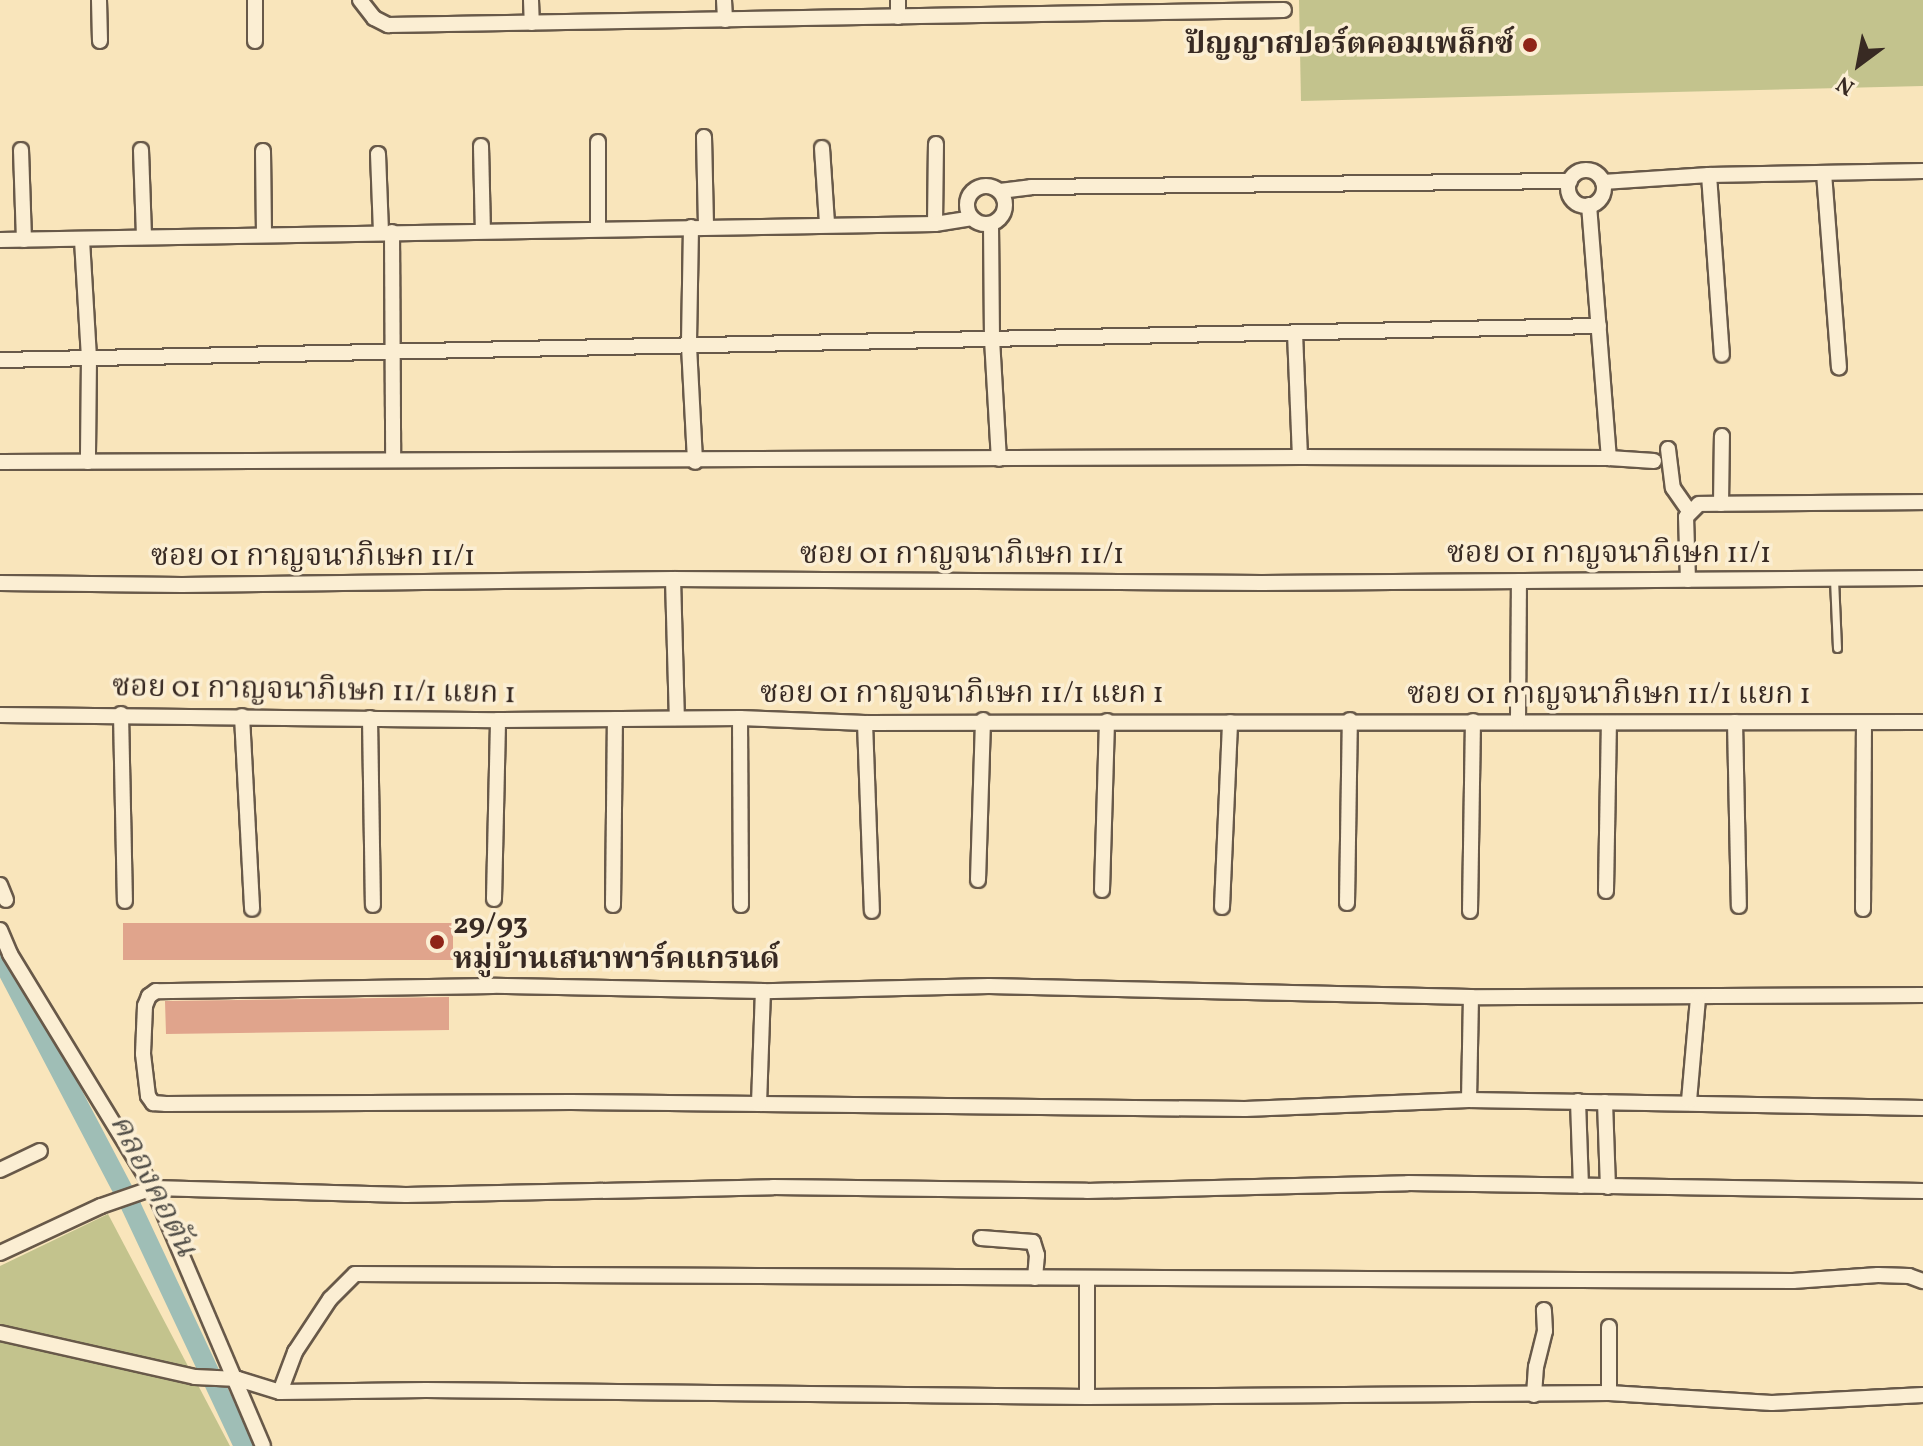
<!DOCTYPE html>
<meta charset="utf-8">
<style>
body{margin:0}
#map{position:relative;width:1923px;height:1446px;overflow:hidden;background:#f9e5bb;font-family:Vollkorn,"Noto Serif Thai",serif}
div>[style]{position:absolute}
.green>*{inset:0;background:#c3c38d}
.canal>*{height:20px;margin:-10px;padding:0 10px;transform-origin:10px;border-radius:10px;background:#9fbeb6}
.building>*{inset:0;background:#e0a48c}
.roads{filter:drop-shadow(2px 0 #685949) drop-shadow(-2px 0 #685949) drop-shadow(0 2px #685949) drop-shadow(0 -2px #685949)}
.service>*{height:7px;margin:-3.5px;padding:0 3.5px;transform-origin:3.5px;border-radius:3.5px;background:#fbeed3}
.minor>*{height:14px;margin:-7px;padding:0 7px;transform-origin:7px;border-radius:7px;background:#fbeed3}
.minor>.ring{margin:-7px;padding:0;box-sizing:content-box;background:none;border:14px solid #fbeed3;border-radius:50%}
.dots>*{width:22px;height:22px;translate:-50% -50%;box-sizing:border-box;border:4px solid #fbeed3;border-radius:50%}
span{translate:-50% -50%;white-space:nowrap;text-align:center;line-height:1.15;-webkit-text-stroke:7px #fbeed3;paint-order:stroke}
.poi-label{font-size:30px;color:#382a23;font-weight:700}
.right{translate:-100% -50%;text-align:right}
.left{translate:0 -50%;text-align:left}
.street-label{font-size:30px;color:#382a23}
.water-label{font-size:32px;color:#524f48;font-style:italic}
.north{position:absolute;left:1819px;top:24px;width:80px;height:80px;-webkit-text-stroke:6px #fbeed3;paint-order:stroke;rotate:212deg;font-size:22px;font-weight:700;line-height:32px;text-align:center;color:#382a23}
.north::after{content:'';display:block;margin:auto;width:28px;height:36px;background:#382a23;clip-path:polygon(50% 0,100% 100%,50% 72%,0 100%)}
</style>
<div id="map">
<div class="green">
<div style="clip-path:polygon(1299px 0,1923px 0,1923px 86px,1301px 101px)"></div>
<div style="clip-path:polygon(108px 1214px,230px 1446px,0 1446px,0 1266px)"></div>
</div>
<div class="canal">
<div style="left:0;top:956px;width:282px;rotate:62.3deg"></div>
<div style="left:131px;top:1206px;width:265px;rotate:64.8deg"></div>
</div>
<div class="building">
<div style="clip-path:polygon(123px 923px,453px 923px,453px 960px,123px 960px)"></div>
<div style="clip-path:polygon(449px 997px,449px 1030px,166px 1034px,165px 1001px)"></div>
</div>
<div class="roads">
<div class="service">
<div style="left:1834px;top:579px;width:69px;rotate:87.5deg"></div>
</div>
<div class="minor">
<div style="left:99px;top:0;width:41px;rotate:88.6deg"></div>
<div style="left:255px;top:0;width:41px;rotate:90deg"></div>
<div style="left:360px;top:0;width:23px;rotate:52deg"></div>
<div style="left:374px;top:18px;width:16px;rotate:27deg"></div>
<div style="left:388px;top:25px;width:896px;rotate:-0.96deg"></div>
<div style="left:531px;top:0;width:23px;rotate:88deg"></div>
<div style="left:724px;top:0;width:20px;rotate:87deg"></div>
<div style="left:898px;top:0;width:17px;rotate:90deg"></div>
<div style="left:704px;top:137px;width:90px;rotate:88.7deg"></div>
<div style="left:481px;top:146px;width:85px;rotate:88.7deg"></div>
<div style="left:822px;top:148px;width:76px;rotate:86.2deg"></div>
<div style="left:21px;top:150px;width:90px;rotate:88.1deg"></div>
<div style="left:141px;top:150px;width:87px;rotate:88deg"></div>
<div style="left:263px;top:151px;width:84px;rotate:89.3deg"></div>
<div style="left:378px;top:154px;width:79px;rotate:87.8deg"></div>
<div class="ring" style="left:1568px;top:170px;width:22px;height:22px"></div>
<div style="left:1824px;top:173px;width:195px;rotate:85.6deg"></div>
<div style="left:1709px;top:175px;width:180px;rotate:85.9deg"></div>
<div style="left:1603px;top:182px;width:106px;rotate:-3.8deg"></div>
<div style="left:1709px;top:175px;width:214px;rotate:-1.1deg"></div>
<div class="ring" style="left:967px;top:186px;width:24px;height:24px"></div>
<div style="left:1000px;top:191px;width:31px;rotate:-7deg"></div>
<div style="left:1031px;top:187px;width:539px;rotate:-0.64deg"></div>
<div style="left:1589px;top:205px;width:254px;rotate:85.5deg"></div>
<div style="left:935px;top:224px;width:80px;rotate:-89.3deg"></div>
<div style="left:991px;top:224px;width:115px;rotate:89.5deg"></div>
<div style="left:992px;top:339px;width:120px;rotate:86.7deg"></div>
<div style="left:691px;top:227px;width:119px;rotate:91deg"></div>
<div style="left:689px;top:346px;width:116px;rotate:87deg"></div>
<div style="left:598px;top:229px;width:87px;rotate:-90deg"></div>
<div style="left:392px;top:232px;width:228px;rotate:89.7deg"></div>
<div style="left:0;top:240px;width:935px;rotate:-0.98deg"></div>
<div style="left:935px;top:224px;width:36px;rotate:-9deg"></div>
<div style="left:82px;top:240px;width:118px;rotate:86.6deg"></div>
<div style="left:89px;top:358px;width:104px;rotate:90.6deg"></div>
<div style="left:1295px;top:333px;width:124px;rotate:87.7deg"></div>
<div style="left:0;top:360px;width:1599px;rotate:-1.22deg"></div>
<div style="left:1668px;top:449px;width:39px;rotate:83deg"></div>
<div style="left:1673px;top:488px;width:28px;rotate:55deg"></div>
<div style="left:0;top:462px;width:1300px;rotate:-0.22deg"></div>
<div style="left:1300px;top:457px;width:309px;rotate:0.2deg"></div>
<div style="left:1609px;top:458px;width:45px;rotate:3.8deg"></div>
<div style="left:1721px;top:504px;width:68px;rotate:-89.2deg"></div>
<div style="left:673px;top:579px;width:139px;rotate:88.4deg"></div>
<div style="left:1688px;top:580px;width:63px;rotate:-91.8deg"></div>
<div style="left:1686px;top:517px;width:18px;rotate:-45deg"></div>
<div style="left:1699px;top:504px;width:224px;rotate:-0.5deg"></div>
<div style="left:0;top:583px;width:182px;rotate:0.6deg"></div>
<div style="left:182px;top:585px;width:491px;rotate:-0.7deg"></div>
<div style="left:673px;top:579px;width:589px;rotate:0.39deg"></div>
<div style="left:1262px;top:583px;width:661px;rotate:-0.43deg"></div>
<div style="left:121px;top:714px;width:187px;rotate:88.8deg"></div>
<div style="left:0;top:715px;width:498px;rotate:0.6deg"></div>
<div style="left:498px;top:720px;width:242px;rotate:-0.5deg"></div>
<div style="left:740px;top:718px;width:125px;rotate:2.3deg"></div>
<div style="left:865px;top:723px;width:1058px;rotate:-0.05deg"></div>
<div style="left:242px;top:716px;width:193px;rotate:87deg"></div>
<div style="left:370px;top:718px;width:187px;rotate:89.1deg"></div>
<div style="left:740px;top:718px;width:187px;rotate:89.7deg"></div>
<div style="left:1518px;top:720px;width:139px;rotate:-89.6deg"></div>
<div style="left:1735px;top:722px;width:184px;rotate:88.8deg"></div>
<div style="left:865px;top:723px;width:188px;rotate:87.9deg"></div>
<div style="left:978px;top:880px;width:160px;rotate:-88.2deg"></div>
<div style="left:0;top:885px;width:16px;rotate:68deg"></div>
<div style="left:1102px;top:890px;width:169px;rotate:-88.3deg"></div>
<div style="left:1606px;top:891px;width:168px;rotate:-89deg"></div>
<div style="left:494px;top:899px;width:179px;rotate:-88.7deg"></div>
<div style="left:1347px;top:903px;width:183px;rotate:-89.1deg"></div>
<div style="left:613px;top:905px;width:186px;rotate:-89.4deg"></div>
<div style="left:1222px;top:907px;width:185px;rotate:-87.5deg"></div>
<div style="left:1863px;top:909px;width:186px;rotate:-89.7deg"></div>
<div style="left:1470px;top:911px;width:190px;rotate:-89.1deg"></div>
<div style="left:0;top:930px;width:26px;rotate:67deg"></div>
<div style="left:10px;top:954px;width:274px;rotate:58.6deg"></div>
<div style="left:153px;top:1188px;width:280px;rotate:66.9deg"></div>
<div style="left:1923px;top:995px;width:452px;rotate:179.7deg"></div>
<div style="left:1471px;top:997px;width:482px;rotate:-178.7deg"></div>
<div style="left:989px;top:986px;width:226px;rotate:178.7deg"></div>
<div style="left:763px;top:991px;width:270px;rotate:-178.9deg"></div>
<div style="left:493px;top:986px;width:337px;rotate:179.1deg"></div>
<div style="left:156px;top:991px;width:9px;rotate:144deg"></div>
<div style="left:149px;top:996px;width:11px;rotate:112deg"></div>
<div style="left:145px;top:1006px;width:48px;rotate:92.4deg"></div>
<div style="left:143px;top:1054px;width:42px;rotate:83.2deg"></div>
<div style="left:148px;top:1096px;width:9px;rotate:54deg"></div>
<div style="left:153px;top:1103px;width:13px;rotate:4deg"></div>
<div style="left:166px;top:1104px;width:405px;rotate:-0.3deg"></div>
<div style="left:571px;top:1102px;width:674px;rotate:0.6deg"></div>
<div style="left:1245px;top:1109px;width:224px;rotate:-2.3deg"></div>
<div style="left:1469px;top:1100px;width:454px;rotate:1deg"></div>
<div style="left:1469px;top:1100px;width:103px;rotate:-88.9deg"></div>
<div style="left:1578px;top:1101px;width:85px;rotate:88deg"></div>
<div style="left:1689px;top:1101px;width:103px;rotate:-85deg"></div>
<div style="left:1605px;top:1102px;width:85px;rotate:88deg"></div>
<div style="left:759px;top:1104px;width:113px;rotate:-88deg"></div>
<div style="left:0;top:1170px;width:44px;rotate:-25.4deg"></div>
<div style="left:981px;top:1238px;width:52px;rotate:4.4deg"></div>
<div style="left:1033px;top:1242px;width:14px;rotate:73deg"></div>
<div style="left:1037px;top:1255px;width:23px;rotate:95deg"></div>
<div style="left:0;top:1253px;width:111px;rotate:-25deg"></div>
<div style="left:101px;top:1206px;width:55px;rotate:-19.1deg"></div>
<div style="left:153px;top:1188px;width:253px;rotate:1.6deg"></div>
<div style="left:406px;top:1195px;width:367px;rotate:-1.2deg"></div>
<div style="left:773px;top:1187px;width:314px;rotate:0.7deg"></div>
<div style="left:1087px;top:1191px;width:321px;rotate:-1.4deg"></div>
<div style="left:1408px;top:1183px;width:515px;rotate:0.89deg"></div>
<div style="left:1087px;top:1279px;width:118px;rotate:90deg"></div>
<div style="left:1609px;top:1327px;width:66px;rotate:90deg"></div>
<div style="left:0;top:1333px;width:200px;rotate:12.7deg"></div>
<div style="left:195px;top:1377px;width:43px;rotate:2.7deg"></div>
<div style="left:238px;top:1379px;width:44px;rotate:17.2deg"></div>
<div style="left:280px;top:1392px;width:146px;rotate:-0.8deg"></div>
<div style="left:426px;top:1390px;width:661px;rotate:0.61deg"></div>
<div style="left:1087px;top:1397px;width:522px;rotate:-0.44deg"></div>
<div style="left:1609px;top:1393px;width:163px;rotate:3.5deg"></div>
<div style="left:1772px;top:1403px;width:151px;rotate:-3deg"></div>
<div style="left:280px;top:1392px;width:43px;rotate:-69.4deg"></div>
<div style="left:295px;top:1352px;width:64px;rotate:-56.6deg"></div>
<div style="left:330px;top:1299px;width:35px;rotate:-45deg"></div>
<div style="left:355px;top:1274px;width:1438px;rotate:0.28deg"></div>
<div style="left:1793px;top:1281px;width:85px;rotate:-4deg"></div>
<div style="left:1878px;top:1275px;width:31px;rotate:2deg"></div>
<div style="left:1909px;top:1276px;width:15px;rotate:20deg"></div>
<div style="left:1534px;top:1395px;width:28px;rotate:-86deg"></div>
<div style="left:1536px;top:1367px;width:37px;rotate:-76deg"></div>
<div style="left:1545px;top:1331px;width:21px;rotate:-93deg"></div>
</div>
</div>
<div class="dots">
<div style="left:1530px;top:45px;background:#8f2418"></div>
<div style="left:437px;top:942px;background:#8f2418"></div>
</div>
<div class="poi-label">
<span class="right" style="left:1514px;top:45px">ปัญญาสปอร์ตคอมเพล็กซ์</span>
<span class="left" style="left:453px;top:942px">29/93<br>หมู่บ้านเสนาพาร์คแกรนด์</span>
</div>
<div class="street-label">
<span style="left:1609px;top:554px">ซอย 01 กาญจนาภิเษก 11/1</span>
<span style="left:962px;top:555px">ซอย 01 กาญจนาภิเษก 11/1</span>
<span style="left:313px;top:557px">ซอย 01 กาญจนาภิเษก 11/1</span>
<span style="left:314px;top:691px;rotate:1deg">ซอย 01 กาญจนาภิเษก 11/1 แยก 1</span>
<span style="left:962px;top:694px">ซอย 01 กาญจนาภิเษก 11/1 แยก 1</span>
<span style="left:1609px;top:695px">ซอย 01 กาญจนาภิเษก 11/1 แยก 1</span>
</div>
<div class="water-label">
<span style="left:152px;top:1186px;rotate:63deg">คลองคอตัน</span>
</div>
<div class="north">N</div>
</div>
